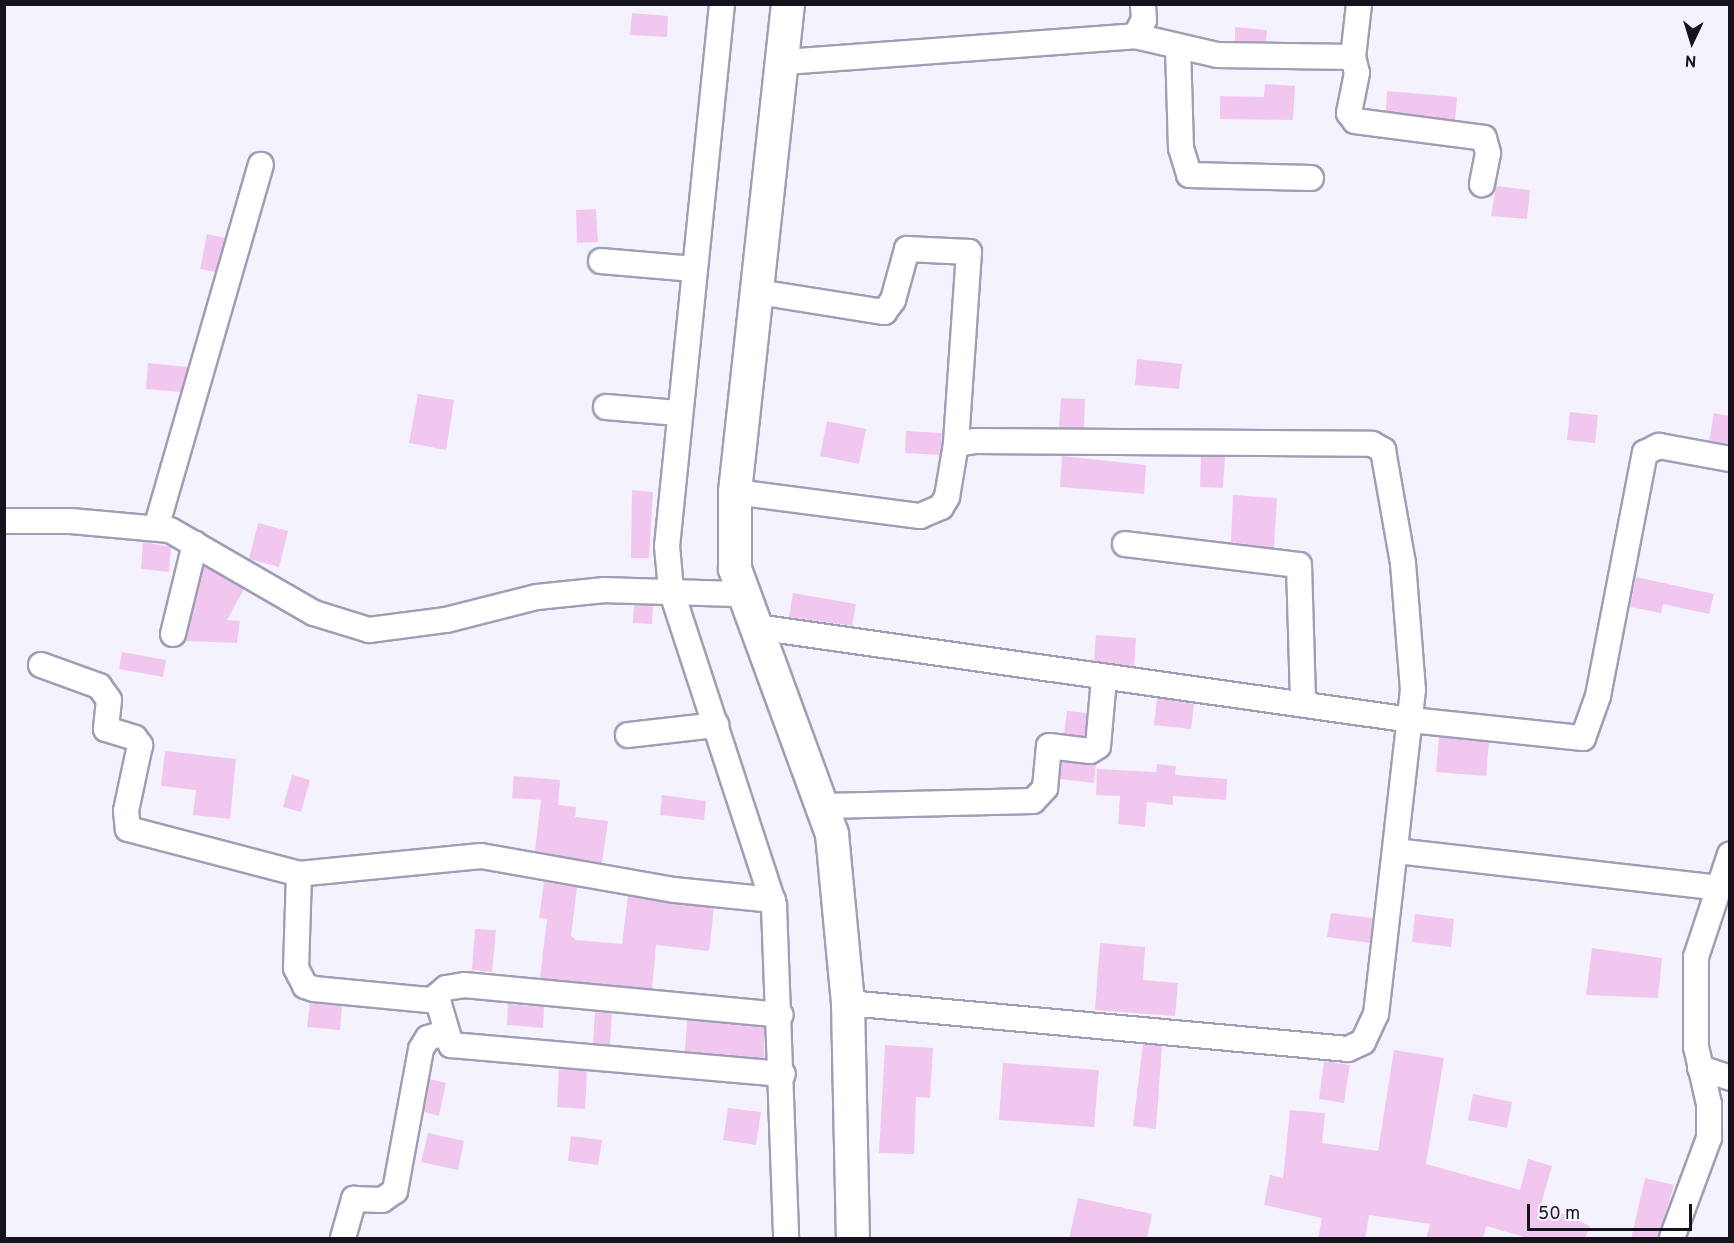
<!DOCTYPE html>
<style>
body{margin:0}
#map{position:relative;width:1734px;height:1243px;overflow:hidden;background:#f4f2fd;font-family:Overpass,sans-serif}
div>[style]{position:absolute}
.building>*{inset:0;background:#f2c7ef}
.roads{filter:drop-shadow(2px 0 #a29db7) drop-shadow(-2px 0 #a29db7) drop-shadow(0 2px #a29db7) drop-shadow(0 -2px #a29db7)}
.minor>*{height:24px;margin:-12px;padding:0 12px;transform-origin:12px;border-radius:12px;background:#fff}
.major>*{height:32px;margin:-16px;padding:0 16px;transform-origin:16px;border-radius:16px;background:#fff}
span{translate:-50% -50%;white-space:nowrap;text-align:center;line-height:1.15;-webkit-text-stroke:4.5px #f4f2fd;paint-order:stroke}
.frame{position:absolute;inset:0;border:6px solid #15131d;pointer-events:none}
.north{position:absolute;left:1662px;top:12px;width:60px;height:60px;-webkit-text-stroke:4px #f4f2fd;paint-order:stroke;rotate:184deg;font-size:16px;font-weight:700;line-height:24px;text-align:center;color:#15131d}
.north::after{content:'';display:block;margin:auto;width:21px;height:27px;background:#15131d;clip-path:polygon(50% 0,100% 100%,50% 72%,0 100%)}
.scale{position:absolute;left:1527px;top:1204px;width:165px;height:27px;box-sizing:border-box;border:3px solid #15131d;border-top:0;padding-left:8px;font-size:18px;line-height:21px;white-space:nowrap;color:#15131d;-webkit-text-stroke:4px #f4f2fd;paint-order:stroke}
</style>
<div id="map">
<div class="building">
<div style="clip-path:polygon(632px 13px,668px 16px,667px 37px,630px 35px)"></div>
<div style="clip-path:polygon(1235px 27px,1267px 30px,1266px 41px,1235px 41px)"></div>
<div style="clip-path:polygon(1265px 84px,1295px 86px,1293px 120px,1220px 119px,1220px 96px,1264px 97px)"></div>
<div style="clip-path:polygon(1387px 91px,1457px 97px,1455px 120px,1386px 111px)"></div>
<div style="clip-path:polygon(1496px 186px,1530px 190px,1527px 219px,1491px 216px)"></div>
<div style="clip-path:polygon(596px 209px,598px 242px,577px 243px,576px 210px)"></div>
<div style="clip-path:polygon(207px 234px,225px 238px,215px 272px,200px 269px)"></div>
<div style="clip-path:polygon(1137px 359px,1182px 364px,1179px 389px,1135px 385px)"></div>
<div style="clip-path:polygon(148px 363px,188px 367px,181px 392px,146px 389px)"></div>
<div style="clip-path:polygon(418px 394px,454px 400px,446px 450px,409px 443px)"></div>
<div style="clip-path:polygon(1061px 398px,1085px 399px,1084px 428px,1059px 427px)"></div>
<div style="clip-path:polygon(1570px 412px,1598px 415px,1595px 443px,1567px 440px)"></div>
<div style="clip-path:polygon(1714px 413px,1730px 416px,1730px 444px,1709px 441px)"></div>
<div style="clip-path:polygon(827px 421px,866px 429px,859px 464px,820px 456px)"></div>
<div style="clip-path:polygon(906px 431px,942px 433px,940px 455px,905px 453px)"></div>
<div style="clip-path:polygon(1062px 456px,1146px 465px,1144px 494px,1060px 487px)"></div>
<div style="clip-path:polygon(1201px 457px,1225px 457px,1223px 488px,1200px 487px)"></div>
<div style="clip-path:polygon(632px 490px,653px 492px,649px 558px,631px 558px)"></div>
<div style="clip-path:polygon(1233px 495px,1277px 498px,1274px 548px,1231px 542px)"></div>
<div style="clip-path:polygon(258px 523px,288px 531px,279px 567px,249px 559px)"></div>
<div style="clip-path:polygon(143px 542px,171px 547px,169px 572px,141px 569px)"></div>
<div style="clip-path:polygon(204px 566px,244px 589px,227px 620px,240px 621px,237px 643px,185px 641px)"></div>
<div style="clip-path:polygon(1636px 577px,1714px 594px,1709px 614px,1663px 604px,1661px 613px,1630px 607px)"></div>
<div style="clip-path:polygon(793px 593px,856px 604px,852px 626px,789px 617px)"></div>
<div style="clip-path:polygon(634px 605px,653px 606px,652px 624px,633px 623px)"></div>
<div style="clip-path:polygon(1096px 635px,1136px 638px,1134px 666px,1094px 661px)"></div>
<div style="clip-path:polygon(122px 652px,166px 660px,163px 677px,119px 669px)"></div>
<div style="clip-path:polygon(1157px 698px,1194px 704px,1191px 729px,1154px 725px)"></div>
<div style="clip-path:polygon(1067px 711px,1087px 713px,1085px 736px,1064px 734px)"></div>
<div style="clip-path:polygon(1439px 737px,1489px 742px,1486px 776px,1436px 772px)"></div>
<div style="clip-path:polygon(165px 751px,236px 759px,230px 819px,193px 815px,196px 790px,161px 786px)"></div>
<div style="clip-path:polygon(1062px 762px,1096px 764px,1094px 783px,1060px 779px)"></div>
<div style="clip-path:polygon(1157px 764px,1176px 766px,1175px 775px,1227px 779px,1226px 800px,1173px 796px,1173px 805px,1147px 802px,1145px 827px,1118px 824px,1120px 796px,1096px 795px,1097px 769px,1156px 772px)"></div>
<div style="clip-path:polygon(292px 775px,310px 780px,301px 812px,283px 807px)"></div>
<div style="clip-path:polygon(514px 776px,560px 780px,558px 805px,576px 807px,575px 817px,608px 821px,602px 863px,535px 851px,541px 800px,512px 798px)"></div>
<div style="clip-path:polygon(662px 795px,706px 801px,704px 820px,660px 815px)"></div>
<div style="clip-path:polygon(544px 882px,577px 887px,571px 936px,576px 940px,622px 944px,628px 896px,714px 908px,709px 951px,656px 945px,652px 989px,540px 978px,547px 919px,539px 918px)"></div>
<div style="clip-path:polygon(1331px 913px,1373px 918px,1370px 943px,1327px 937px)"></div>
<div style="clip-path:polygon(1415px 914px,1454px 919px,1451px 947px,1412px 942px)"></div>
<div style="clip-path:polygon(475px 929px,496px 930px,492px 972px,472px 970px)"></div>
<div style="clip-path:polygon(1100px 943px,1145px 947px,1143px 980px,1178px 983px,1175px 1016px,1095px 1010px)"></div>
<div style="clip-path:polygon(1592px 948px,1662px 958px,1658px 998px,1586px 995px)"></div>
<div style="clip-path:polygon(310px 1003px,342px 1006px,340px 1030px,307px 1027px)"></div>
<div style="clip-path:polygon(508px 1004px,544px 1007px,543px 1028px,507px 1025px)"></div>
<div style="clip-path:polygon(595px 1012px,612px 1013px,610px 1045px,593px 1043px)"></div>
<div style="clip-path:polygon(687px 1020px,764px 1028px,764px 1058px,685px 1051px)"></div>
<div style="clip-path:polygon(1143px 1044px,1162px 1046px,1156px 1129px,1133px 1126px)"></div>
<div style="clip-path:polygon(885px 1045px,933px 1048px,930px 1098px,916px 1097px,914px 1154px,879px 1153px)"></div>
<div style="clip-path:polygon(1394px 1050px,1444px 1058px,1426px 1164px,1520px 1190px,1528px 1159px,1552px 1166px,1541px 1204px,1590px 1226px,1585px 1239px,1531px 1239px,1486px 1226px,1483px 1239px,1426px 1239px,1430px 1224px,1369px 1215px,1365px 1239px,1318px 1239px,1322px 1218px,1264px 1205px,1270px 1175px,1283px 1178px,1290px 1110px,1325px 1113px,1322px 1143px,1378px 1151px)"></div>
<div style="clip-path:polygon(1324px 1061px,1350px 1065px,1344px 1103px,1319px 1099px)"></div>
<div style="clip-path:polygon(1003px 1063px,1099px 1070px,1094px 1127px,999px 1120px)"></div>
<div style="clip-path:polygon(559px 1069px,587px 1071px,585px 1109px,557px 1107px)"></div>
<div style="clip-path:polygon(430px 1079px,446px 1083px,439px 1116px,424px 1112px)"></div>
<div style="clip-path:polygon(1473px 1094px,1512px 1102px,1507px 1128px,1468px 1120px)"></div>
<div style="clip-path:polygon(728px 1108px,761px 1112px,756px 1145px,723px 1140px)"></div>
<div style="clip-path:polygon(428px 1133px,464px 1141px,458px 1170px,421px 1162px)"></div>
<div style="clip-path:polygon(571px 1136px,602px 1140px,598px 1165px,568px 1161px)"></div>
<div style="clip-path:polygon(1645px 1178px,1674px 1185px,1658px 1239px,1631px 1239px)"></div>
<div style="clip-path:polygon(1078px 1198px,1152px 1214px,1147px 1239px,1069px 1239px)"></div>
</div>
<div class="roads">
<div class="minor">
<div style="left:722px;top:4px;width:545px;rotate:95.79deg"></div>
<div style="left:667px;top:546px;width:44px;rotate:84.8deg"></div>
<div style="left:671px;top:590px;width:332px;rotate:71.9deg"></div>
<div style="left:774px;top:906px;width:332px;rotate:87.9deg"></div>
<div style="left:1135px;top:36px;width:84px;rotate:13deg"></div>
<div style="left:1217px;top:55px;width:136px;rotate:0.8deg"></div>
<div style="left:1353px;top:57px;width:16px;rotate:76deg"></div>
<div style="left:1357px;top:73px;width:41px;rotate:101.3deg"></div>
<div style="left:1349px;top:113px;width:10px;rotate:53deg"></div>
<div style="left:1355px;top:121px;width:130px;rotate:7.5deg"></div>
<div style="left:1484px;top:138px;width:16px;rotate:75deg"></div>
<div style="left:1488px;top:153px;width:32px;rotate:101deg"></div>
<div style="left:1178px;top:47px;width:101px;rotate:88.3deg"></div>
<div style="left:1181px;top:148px;width:28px;rotate:73deg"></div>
<div style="left:1189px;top:175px;width:122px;rotate:1.4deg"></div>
<div style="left:1353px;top:57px;width:53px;rotate:-83.5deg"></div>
<div style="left:785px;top:62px;width:351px;rotate:-4.2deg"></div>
<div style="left:1135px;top:36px;width:18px;rotate:-61deg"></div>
<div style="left:1144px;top:20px;width:16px;rotate:-94deg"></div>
<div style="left:601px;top:261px;width:93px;rotate:4.9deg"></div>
<div style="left:758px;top:292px;width:128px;rotate:9deg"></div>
<div style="left:884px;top:312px;width:15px;rotate:-53deg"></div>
<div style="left:893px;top:300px;width:53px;rotate:-74.6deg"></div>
<div style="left:907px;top:249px;width:62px;rotate:2.8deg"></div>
<div style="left:969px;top:252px;width:192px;rotate:93.9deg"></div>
<div style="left:606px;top:407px;width:72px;rotate:4.8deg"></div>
<div style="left:735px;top:492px;width:187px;rotate:7.4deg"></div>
<div style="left:920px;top:516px;width:23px;rotate:-23deg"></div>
<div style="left:941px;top:507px;width:12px;rotate:-59deg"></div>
<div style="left:947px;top:497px;width:54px;rotate:-80.4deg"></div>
<div style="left:956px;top:444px;width:19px;rotate:-9deg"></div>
<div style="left:975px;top:441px;width:397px;rotate:0.4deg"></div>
<div style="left:1372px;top:444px;width:13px;rotate:29deg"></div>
<div style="left:1383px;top:450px;width:115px;rotate:80deg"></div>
<div style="left:1403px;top:563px;width:127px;rotate:85.5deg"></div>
<div style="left:1413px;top:690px;width:326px;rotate:96.5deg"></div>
<div style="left:1376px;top:1014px;width:31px;rotate:115deg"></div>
<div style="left:1363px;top:1042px;width:17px;rotate:155deg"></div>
<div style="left:1348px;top:1049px;width:502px;rotate:-174.74deg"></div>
<div style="left:4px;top:521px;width:67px"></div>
<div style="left:71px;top:521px;width:99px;rotate:5.2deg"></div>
<div style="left:170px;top:530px;width:166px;rotate:30deg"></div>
<div style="left:314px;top:613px;width:58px;rotate:17.2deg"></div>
<div style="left:369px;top:630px;width:78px;rotate:-7.4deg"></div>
<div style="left:446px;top:620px;width:94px;rotate:-14.2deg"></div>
<div style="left:537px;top:597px;width:68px;rotate:-5.9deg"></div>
<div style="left:605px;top:590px;width:136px;rotate:1.7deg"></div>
<div style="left:156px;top:528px;width:378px;rotate:-73.9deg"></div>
<div style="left:1125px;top:544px;width:175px;rotate:6.9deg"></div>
<div style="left:1299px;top:565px;width:138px;rotate:88.3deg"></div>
<div style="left:756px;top:627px;width:662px;rotate:8.08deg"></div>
<div style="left:1411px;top:720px;width:173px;rotate:6deg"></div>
<div style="left:1583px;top:738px;width:45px;rotate:-70.3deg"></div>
<div style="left:1598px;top:696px;width:248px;rotate:-79.1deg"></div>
<div style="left:1645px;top:453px;width:16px;rotate:-27deg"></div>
<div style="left:1659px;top:446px;width:72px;rotate:10.4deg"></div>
<div style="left:173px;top:634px;width:93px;rotate:-76.3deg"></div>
<div style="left:41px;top:665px;width:62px;rotate:19.9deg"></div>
<div style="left:99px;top:686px;width:17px;rotate:54deg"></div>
<div style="left:109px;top:700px;width:29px;rotate:96deg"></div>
<div style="left:106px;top:729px;width:30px;rotate:17deg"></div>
<div style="left:135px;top:738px;width:9px;rotate:54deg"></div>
<div style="left:140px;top:745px;width:67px;rotate:102deg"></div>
<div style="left:126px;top:811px;width:18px;rotate:84deg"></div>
<div style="left:128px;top:829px;width:177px;rotate:14.7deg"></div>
<div style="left:628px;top:735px;width:89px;rotate:-6.5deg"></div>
<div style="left:825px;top:806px;width:208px;rotate:-1.4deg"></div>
<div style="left:1033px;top:801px;width:18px;rotate:-47deg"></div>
<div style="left:1045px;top:788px;width:42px;rotate:-84.6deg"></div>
<div style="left:1049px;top:746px;width:41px;rotate:7deg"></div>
<div style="left:1090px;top:751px;width:9px;rotate:-32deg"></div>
<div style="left:1098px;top:746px;width:67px;rotate:-84.9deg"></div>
<div style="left:1396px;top:851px;width:320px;rotate:6.5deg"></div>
<div style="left:773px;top:900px;width:100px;rotate:-174.2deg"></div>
<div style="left:674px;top:890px;width:196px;rotate:-170deg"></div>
<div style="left:481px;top:856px;width:183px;rotate:174.4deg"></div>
<div style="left:299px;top:874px;width:94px;rotate:91.8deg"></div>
<div style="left:296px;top:968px;width:20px;rotate:63deg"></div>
<div style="left:305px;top:986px;width:9px;rotate:18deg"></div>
<div style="left:314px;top:989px;width:125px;rotate:5.5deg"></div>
<div style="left:438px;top:1001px;width:46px;rotate:73.5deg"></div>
<div style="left:451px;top:1045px;width:333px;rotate:5deg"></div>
<div style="left:433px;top:999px;width:17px;rotate:-40deg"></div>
<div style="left:446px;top:988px;width:18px;rotate:-9deg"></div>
<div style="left:464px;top:985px;width:318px;rotate:5.4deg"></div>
<div style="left:1700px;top:1068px;width:32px;rotate:18deg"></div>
<div style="left:343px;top:1238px;width:41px;rotate:-74.2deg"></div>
<div style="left:354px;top:1199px;width:28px;rotate:2deg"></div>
<div style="left:382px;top:1200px;width:16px;rotate:-35deg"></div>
<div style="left:395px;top:1191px;width:144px;rotate:-79.6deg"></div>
<div style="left:421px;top:1049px;width:13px;rotate:-58deg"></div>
<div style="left:428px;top:1038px;width:17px;rotate:-17deg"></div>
<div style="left:1672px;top:1238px;width:107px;rotate:-69.7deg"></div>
<div style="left:1709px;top:1138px;width:34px;rotate:-90deg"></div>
<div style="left:1709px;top:1104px;width:58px;rotate:-102.8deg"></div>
<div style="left:1696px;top:1047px;width:90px;rotate:-90deg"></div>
<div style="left:1696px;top:957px;width:108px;rotate:-71.7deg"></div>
</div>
<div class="major">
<div style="left:788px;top:4px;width:491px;rotate:96.2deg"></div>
<div style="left:735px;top:492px;width:77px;rotate:90deg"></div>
<div style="left:735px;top:569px;width:282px;rotate:69.9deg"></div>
<div style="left:832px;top:834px;width:170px;rotate:84.6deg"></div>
<div style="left:848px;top:1003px;width:235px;rotate:88.8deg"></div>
</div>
</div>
<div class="frame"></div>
<div class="north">N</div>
<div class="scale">50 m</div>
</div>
